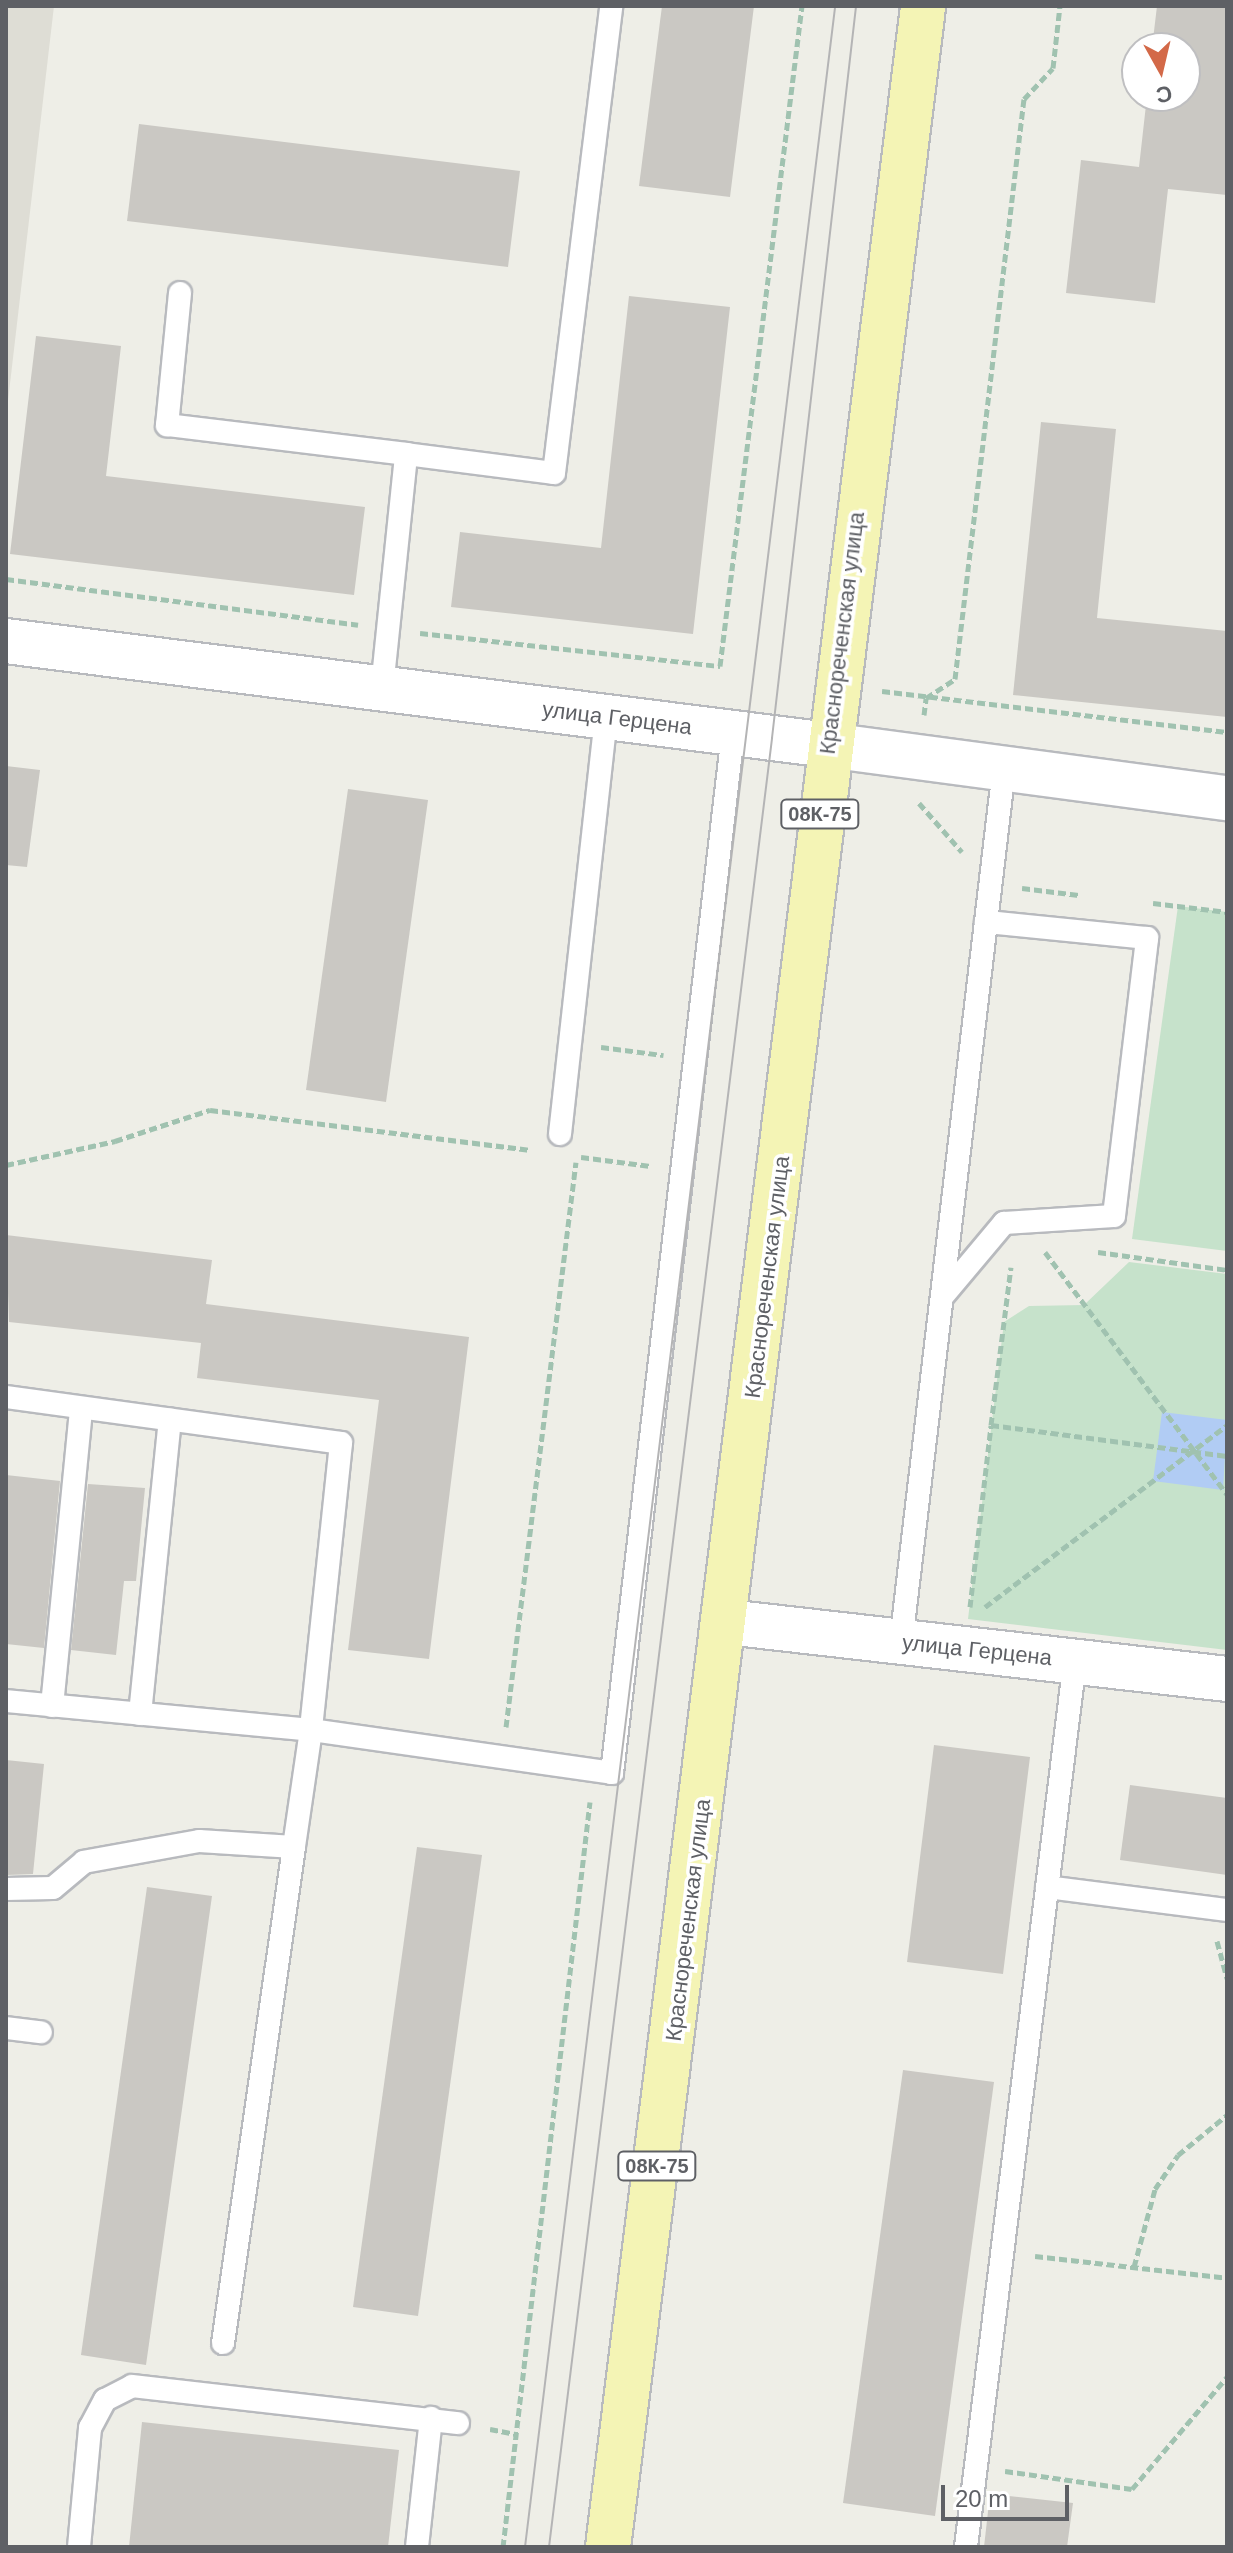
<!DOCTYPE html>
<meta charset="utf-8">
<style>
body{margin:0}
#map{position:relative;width:1233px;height:2553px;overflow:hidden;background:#eeeee7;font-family:Helvetica,sans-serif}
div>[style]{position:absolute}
.education>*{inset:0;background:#deddd5}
.green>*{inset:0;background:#c6e2cb}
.water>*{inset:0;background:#b1ccf4}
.building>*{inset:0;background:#cac8c3}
.path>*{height:5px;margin-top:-2.5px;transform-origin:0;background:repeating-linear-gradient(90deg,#a0c2b0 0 8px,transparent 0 12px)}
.roads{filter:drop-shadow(2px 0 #b8babe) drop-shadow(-2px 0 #b8babe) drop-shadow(0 2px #b8babe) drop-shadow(0 -2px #b8babe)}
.lane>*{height:22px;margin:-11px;padding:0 11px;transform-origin:11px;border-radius:11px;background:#fff}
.street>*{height:44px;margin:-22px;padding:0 22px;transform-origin:22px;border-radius:22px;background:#fff}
.secondary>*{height:44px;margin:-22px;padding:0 22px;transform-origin:22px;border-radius:22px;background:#fff}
.primary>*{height:44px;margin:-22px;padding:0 22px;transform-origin:22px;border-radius:22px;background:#f4f4b5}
.tram>*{height:2px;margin:-1px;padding:0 1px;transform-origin:1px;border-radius:1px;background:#b4b4b5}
span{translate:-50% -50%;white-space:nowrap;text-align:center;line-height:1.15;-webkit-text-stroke:7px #fff;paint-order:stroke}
.shield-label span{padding:2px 6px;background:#fff;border:2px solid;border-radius:6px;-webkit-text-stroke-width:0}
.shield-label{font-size:20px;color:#5e6065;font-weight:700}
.street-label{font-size:22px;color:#5e6065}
.frame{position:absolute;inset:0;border:8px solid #5e6065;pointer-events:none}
.north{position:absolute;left:1121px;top:32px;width:80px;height:80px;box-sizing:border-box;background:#fff;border:2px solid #bfbfc1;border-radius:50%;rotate:172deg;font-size:22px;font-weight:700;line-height:32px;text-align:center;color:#5e6065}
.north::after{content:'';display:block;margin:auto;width:28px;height:36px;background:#d36948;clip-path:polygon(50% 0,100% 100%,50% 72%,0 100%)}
.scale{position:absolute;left:941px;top:2485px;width:128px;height:36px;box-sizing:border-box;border:4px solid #5e6065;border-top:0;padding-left:10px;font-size:24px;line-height:28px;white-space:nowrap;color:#5e6065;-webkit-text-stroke:6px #fff;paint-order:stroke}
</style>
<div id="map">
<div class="education">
<div style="clip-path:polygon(6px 6px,54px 6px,6px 418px)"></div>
</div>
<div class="green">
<div style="clip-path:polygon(1178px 906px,1227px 912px,1227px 1251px,1132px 1239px)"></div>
<div style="clip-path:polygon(1129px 1262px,1227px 1274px,1227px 1650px,968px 1619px,1004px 1322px,1029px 1306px,1084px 1305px)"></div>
</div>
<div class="water">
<div style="clip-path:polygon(1162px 1412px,1227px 1420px,1223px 1490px,1153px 1481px)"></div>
</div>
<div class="building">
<div style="clip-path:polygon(662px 6px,754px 6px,730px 197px,639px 186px)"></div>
<div style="clip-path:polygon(1157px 6px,1227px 6px,1227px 195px,1168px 189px,1155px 303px,1066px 293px,1081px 160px,1139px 167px,1147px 96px,1185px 96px,1185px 48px,1152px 48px)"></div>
<div style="clip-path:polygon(139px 124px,520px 171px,508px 267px,127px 221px)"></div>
<div style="clip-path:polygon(629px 296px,730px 307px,693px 634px,451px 607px,460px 532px,601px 548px)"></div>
<div style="clip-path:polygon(36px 336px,121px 346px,106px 476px,365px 507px,354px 595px,10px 554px)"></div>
<div style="clip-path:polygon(1041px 422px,1116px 429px,1097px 618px,1227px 631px,1227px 717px,1013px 695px)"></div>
<div style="clip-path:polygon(6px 766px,40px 770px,27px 867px,6px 865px)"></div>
<div style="clip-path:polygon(348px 789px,428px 800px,386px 1102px,306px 1090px)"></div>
<div style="clip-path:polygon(6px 1235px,212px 1260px,206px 1304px,469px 1337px,429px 1659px,348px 1650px,379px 1400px,197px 1378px,201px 1343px,9px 1322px)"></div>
<div style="clip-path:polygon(6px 1475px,60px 1481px,44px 1648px,6px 1644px)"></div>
<div style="clip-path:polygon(88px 1484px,145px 1488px,136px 1581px,124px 1581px,116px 1655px,71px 1650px)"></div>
<div style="clip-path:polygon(934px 1745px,1030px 1757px,1003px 1974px,907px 1962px)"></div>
<div style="clip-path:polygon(6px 1760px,44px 1764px,33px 1874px,6px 1875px)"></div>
<div style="clip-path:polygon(1130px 1785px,1227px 1798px,1227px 1875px,1120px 1860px)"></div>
<div style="clip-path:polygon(417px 1847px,482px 1855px,418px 2316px,353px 2307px)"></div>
<div style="clip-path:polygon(147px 1887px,212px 1896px,146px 2365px,81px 2355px)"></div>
<div style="clip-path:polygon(903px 2070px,994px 2082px,935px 2516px,843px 2503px)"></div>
<div style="clip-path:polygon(142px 2422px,399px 2450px,388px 2547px,129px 2547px)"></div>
<div style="clip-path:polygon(990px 2494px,1073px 2503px,1067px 2547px,984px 2547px)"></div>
</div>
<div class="path">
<div style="left:6px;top:579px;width:355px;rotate:7.4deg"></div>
<div style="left:420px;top:633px;width:302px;rotate:6.3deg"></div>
<div style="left:720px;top:666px;width:665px;rotate:-82.92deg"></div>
<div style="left:882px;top:691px;width:347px;rotate:6.8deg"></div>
<div style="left:924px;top:715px;width:17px;rotate:-83deg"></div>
<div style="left:926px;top:698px;width:35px;rotate:-33deg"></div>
<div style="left:955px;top:679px;width:584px;rotate:-83.22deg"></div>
<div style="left:1024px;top:99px;width:42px;rotate:-46.9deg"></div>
<div style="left:1053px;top:68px;width:62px;rotate:-83.6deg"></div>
<div style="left:919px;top:803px;width:65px;rotate:48.7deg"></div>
<div style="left:1022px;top:888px;width:57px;rotate:7deg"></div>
<div style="left:1153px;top:903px;width:75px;rotate:6.9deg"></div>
<div style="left:601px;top:1047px;width:63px;rotate:7.4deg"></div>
<div style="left:581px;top:1157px;width:70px;rotate:7.4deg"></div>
<div style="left:6px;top:1165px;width:112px;rotate:-12.4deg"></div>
<div style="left:115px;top:1141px;width:100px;rotate:-18.1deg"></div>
<div style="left:210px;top:1110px;width:323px;rotate:7.1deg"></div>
<div style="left:1045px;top:1252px;width:303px;rotate:53.1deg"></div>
<div style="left:1098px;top:1252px;width:130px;rotate:7.9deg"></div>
<div style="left:991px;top:1425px;width:159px;rotate:-82.8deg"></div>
<div style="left:970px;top:1607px;width:183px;rotate:-83.4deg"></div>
<div style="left:991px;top:1425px;width:238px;rotate:7.5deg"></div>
<div style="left:985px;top:1607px;width:303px;rotate:-36.9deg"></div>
<div style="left:506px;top:1727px;width:569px;rotate:-82.94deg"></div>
<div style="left:1217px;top:1941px;width:39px;rotate:75deg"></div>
<div style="left:1035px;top:2256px;width:193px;rotate:6.5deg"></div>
<div style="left:1134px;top:2267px;width:81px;rotate:-74.9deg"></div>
<div style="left:1155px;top:2189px;width:41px;rotate:-55.9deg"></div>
<div style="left:1178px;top:2155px;width:63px;rotate:-39.2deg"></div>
<div style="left:490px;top:2429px;width:26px;rotate:11deg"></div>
<div style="left:1005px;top:2471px;width:128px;rotate:8.1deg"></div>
<div style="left:1132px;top:2489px;width:147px;rotate:-49.7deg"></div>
<div style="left:503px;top:2547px;width:750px;rotate:-83.34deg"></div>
</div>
<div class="roads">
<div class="lane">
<div style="left:180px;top:293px;width:133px;rotate:95.6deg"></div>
<div style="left:167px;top:425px;width:241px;rotate:6.9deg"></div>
<div style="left:382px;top:688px;width:235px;rotate:-84.1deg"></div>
<div style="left:406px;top:454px;width:149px;rotate:7.3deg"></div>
<div style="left:554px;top:473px;width:470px;rotate:-83deg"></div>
<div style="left:560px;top:1134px;width:420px;rotate:-83.7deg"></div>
<div style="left:942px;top:1297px;width:97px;rotate:-50deg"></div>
<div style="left:1004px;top:1223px;width:110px;rotate:-3.6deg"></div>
<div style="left:1114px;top:1216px;width:280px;rotate:-83.2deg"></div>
<div style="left:1147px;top:938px;width:162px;rotate:-174.3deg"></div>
<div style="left:6px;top:1397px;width:338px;rotate:7.8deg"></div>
<div style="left:341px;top:1443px;width:289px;rotate:96deg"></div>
<div style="left:311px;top:1730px;width:304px;rotate:8.1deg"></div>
<div style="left:612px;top:1773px;width:1047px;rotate:-83.36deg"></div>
<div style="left:901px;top:1642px;width:879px;rotate:-83.27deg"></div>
<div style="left:6px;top:1701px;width:306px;rotate:5.4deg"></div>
<div style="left:311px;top:1730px;width:118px;rotate:98.3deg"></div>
<div style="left:294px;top:1847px;width:95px;rotate:-176.4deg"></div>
<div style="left:199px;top:1841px;width:117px;rotate:169.7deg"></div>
<div style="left:84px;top:1862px;width:40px;rotate:140deg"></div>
<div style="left:53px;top:1888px;width:47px;rotate:178.8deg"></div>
<div style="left:52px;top:1706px;width:299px;rotate:-84.4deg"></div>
<div style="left:140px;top:1714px;width:296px;rotate:-84.2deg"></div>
<div style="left:1047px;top:1887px;width:181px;rotate:7.3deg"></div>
<div style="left:6px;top:2028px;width:35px;rotate:7deg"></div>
<div style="left:223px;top:2343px;width:501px;rotate:-81.85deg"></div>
<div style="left:79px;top:2547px;width:120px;rotate:-84.7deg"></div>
<div style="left:90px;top:2428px;width:32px;rotate:-62deg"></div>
<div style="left:105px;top:2400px;width:30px;rotate:-27deg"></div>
<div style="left:132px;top:2386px;width:328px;rotate:6.5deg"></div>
<div style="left:417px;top:2547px;width:130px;rotate:-83.8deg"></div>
<div style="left:966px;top:2547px;width:893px;rotate:-82.99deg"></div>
</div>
<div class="street">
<div style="left:828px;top:745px;width:403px;rotate:7.6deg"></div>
<div style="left:727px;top:1622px;width:503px;rotate:6.5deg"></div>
</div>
<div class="secondary">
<div style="left:6px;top:641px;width:829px;rotate:7.21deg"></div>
</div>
<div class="primary">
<div style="left:608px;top:2547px;width:2560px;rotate:-82.93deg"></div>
</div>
</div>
<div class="tram">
<div style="left:525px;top:2547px;width:2560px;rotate:-83.04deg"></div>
<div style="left:549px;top:2547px;width:1823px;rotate:-82.97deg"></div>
<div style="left:772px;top:738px;width:737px;rotate:-83.45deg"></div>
</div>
<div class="shield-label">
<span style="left:820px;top:814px">08К-75</span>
<span style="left:657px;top:2166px">08К-75</span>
</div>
<div class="street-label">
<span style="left:842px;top:633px;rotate:-83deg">Краснореченская улица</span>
<span style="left:617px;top:718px;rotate:7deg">улица Герцена</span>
<span style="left:767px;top:1277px;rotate:-83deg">Краснореченская улица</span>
<span style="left:977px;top:1650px;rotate:6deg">улица Герцена</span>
<span style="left:688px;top:1920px;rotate:-83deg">Краснореченская улица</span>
</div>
<div class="frame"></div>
<div class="north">С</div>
<div class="scale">20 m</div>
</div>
